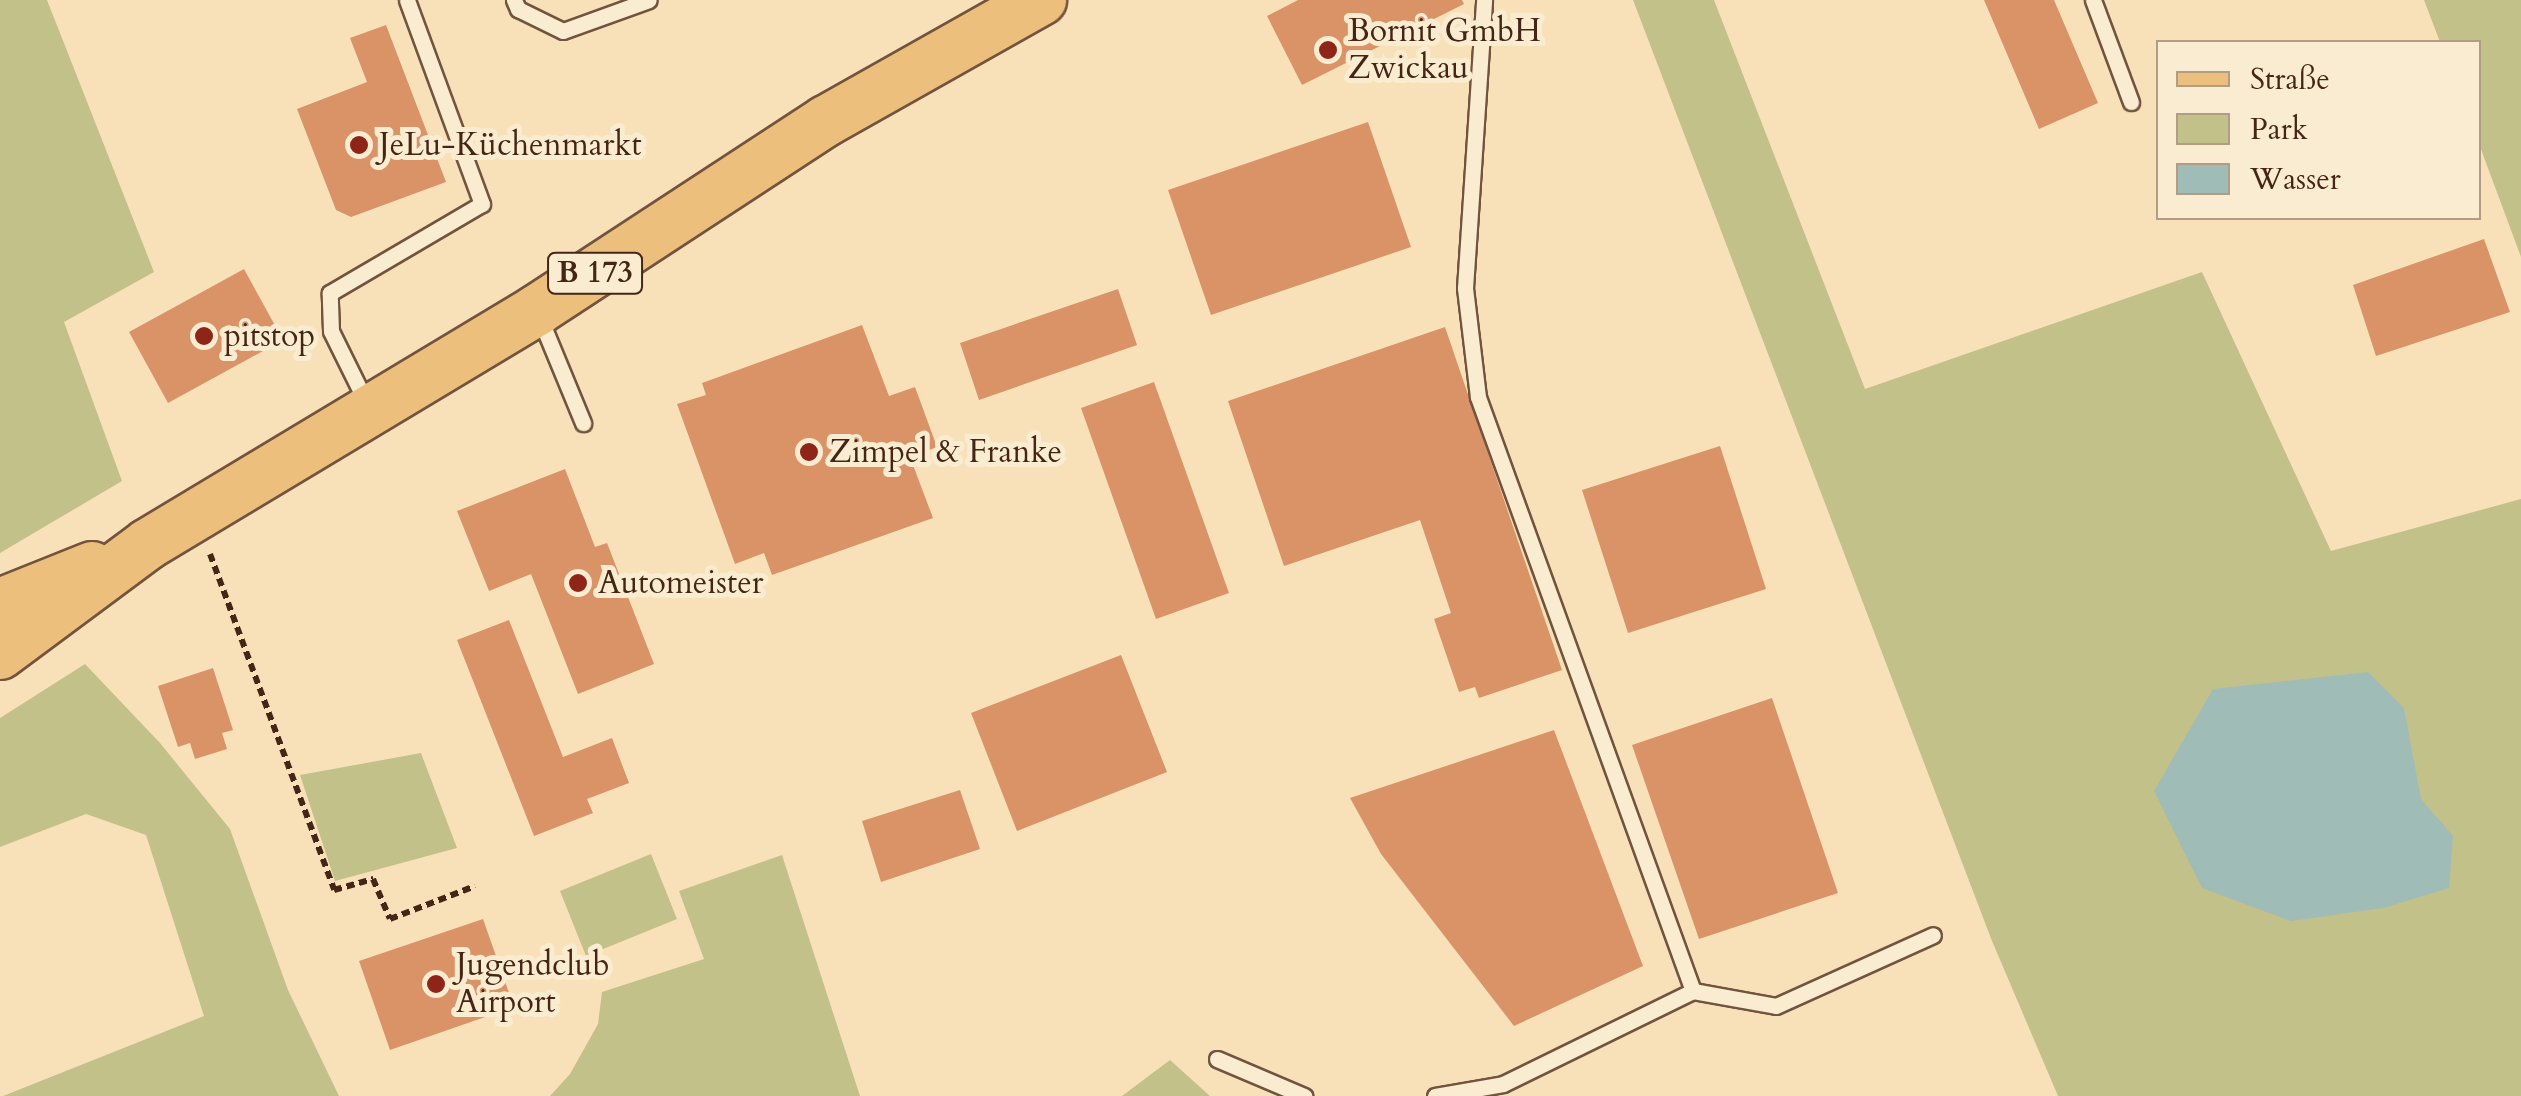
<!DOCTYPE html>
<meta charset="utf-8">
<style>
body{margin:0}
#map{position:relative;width:2521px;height:1096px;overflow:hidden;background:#f8e1b8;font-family:Cardo,serif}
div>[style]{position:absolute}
.green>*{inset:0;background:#c3c18a}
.water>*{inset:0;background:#9fbcb6}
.building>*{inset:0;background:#da9367}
.path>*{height:6px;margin-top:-3px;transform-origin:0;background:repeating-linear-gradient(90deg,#452515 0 8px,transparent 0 13px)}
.roads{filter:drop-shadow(2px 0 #72543e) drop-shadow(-2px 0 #72543e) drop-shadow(0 2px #72543e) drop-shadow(0 -2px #72543e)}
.lane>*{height:15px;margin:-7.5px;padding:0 7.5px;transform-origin:7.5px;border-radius:7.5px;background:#faecd1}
.primary>*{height:50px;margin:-25px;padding:0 25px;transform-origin:25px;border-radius:25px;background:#ecc07c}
.dots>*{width:28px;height:28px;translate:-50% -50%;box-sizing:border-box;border:5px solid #faecd1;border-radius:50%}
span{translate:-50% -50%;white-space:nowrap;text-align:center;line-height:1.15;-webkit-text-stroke:10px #faecd1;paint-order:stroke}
.shield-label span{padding:2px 8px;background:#faecd1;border:2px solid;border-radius:8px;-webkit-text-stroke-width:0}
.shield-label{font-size:30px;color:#452515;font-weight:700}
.poi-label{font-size:32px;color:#452515}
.left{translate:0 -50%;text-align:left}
.legend{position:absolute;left:2156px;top:40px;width:325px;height:180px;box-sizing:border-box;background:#faecd1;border:2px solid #b29c86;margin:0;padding:12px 18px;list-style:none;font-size:30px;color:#452515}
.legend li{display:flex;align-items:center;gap:20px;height:50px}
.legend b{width:50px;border:2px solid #b29c86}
</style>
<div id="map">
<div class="green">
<div style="clip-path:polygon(0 0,47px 0,154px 272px,64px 322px,122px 481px,0 553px)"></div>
<div style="clip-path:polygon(1633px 0,1714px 0,1865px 389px,2202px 272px,2331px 551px,2521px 499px,2521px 1096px,2058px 1096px,1992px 941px)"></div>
<div style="clip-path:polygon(2424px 0,2521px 0,2521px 257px,2479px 144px,2478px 42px,2440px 42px)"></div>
<div style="clip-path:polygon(85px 664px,160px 743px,230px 829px,288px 990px,339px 1096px,3px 1096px,204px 1016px,146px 835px,86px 814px,0 847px,0 718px)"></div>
<div style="clip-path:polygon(421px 753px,457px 848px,335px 881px,300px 775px)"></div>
<div style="clip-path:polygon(651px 854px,677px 919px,586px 956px,560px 891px)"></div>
<div style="clip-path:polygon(782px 855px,860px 1096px,550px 1096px,570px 1074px,598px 1024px,602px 992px,704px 959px,679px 891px)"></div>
<div style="clip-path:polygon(1170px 1060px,1210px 1096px,1122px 1096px)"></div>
</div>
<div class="water">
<div style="clip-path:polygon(2368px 672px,2404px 708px,2421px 799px,2453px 836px,2449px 888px,2383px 908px,2291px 921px,2202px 888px,2154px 791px,2213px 689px)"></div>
</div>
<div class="building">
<div style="clip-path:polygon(1298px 0,1462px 0,1464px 4px,1302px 85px,1267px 16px)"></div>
<div style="clip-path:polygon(1984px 0,2054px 0,2098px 103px,2039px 129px)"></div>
<div style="clip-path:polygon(386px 25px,446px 182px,351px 217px,336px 210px,297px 109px,367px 82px,350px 38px)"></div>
<div style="clip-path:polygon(1368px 122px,1411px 247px,1211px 315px,1168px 190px)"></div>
<div style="clip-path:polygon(2484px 239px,2510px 312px,2376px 356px,2353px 285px)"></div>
<div style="clip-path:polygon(244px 269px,283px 340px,168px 403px,129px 332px)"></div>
<div style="clip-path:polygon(1118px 289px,1137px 345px,979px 400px,960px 343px)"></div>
<div style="clip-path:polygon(862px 325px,889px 396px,915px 387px,937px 447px,910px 457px,933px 518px,772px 575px,764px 553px,735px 564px,677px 404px,706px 395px,702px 383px)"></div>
<div style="clip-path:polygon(1445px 327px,1562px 670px,1479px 698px,1475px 687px,1459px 692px,1434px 619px,1451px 613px,1420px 520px,1284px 566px,1228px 401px)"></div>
<div style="clip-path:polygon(1154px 382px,1229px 593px,1156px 619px,1081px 408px)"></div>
<div style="clip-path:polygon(1720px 446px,1766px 589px,1628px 633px,1582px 490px)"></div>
<div style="clip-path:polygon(565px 469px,595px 547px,607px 543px,654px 664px,578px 694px,531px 574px,489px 591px,457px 511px)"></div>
<div style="clip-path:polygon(509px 620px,563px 757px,612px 738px,629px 783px,587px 799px,593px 813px,534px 836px,457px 640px)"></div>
<div style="clip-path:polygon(1121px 655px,1167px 772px,1017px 831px,971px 713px)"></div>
<div style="clip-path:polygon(213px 668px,233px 730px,222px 733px,227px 749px,195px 759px,190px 743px,178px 747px,158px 686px)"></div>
<div style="clip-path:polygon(1772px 698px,1838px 893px,1699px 939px,1632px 745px)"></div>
<div style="clip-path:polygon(1554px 730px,1643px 966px,1514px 1026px,1381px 854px,1350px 798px)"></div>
<div style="clip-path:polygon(960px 790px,980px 849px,881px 882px,862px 821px)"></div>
<div style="clip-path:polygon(483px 919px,514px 1007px,390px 1050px,359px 961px)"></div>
</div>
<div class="path">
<div style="left:210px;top:554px;width:358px;rotate:69.7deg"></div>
<div style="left:334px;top:890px;width:41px;rotate:-15.8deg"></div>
<div style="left:373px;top:879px;width:43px;rotate:67deg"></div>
<div style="left:390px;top:919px;width:91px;rotate:-21.2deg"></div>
</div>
<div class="roads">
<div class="lane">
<div style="left:514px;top:0;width:10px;rotate:66deg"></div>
<div style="left:518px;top:9px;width:50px;rotate:26.1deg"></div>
<div style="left:563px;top:31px;width:91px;rotate:-19.8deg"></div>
<div style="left:2093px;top:0;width:109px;rotate:69.6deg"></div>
<div style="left:539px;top:316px;width:116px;rotate:67.6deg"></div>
<div style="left:367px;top:404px;width:81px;rotate:-116.3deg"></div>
<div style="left:331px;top:331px;width:38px;rotate:-92deg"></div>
<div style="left:330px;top:293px;width:176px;rotate:-30.4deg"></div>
<div style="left:482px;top:204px;width:217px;rotate:-110.2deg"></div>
<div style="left:1693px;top:991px;width:84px;rotate:10.2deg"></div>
<div style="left:1776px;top:1006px;width:172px;rotate:-24.3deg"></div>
<div style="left:1217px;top:1059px;width:95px;rotate:23deg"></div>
<div style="left:1435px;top:1096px;width:69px;rotate:-10deg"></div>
<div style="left:1503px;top:1084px;width:212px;rotate:-26.1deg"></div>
<div style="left:1693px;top:991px;width:632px;rotate:-109.9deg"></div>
<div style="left:1478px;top:397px;width:110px;rotate:-96.8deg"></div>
<div style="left:1465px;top:288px;width:289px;rotate:-86.2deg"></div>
</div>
<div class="primary">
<div style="left:0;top:604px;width:99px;rotate:-21.9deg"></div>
<div style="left:0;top:654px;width:184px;rotate:-36.6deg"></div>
<div style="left:148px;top:544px;width:454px;rotate:-31deg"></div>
<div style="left:537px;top:310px;width:345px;rotate:-33.2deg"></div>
<div style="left:826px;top:121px;width:247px;rotate:-29.4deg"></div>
</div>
</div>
<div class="dots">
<div style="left:1328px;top:50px;background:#8f2418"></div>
<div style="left:359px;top:145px;background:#8f2418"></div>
<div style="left:204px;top:336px;background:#8f2418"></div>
<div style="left:809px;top:452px;background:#8f2418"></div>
<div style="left:578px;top:583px;background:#8f2418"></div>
<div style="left:436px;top:984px;background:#8f2418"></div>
</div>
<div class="shield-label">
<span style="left:595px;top:273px">B 173</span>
</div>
<div class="poi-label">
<span class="left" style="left:1348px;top:50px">Bornit GmbH<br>Zwickau</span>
<span class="left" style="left:379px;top:145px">JeLu-Küchenmarkt</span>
<span class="left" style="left:224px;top:336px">pitstop</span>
<span class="left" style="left:829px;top:452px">Zimpel &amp; Franke</span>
<span class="left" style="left:598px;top:583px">Automeister</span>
<span class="left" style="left:456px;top:984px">Jugendclub<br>Airport</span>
</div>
<ul class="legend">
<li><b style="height:12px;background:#ecc07c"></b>Straße</li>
<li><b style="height:28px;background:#c3c18a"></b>Park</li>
<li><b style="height:28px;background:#9fbcb6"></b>Wasser</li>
</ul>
</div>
